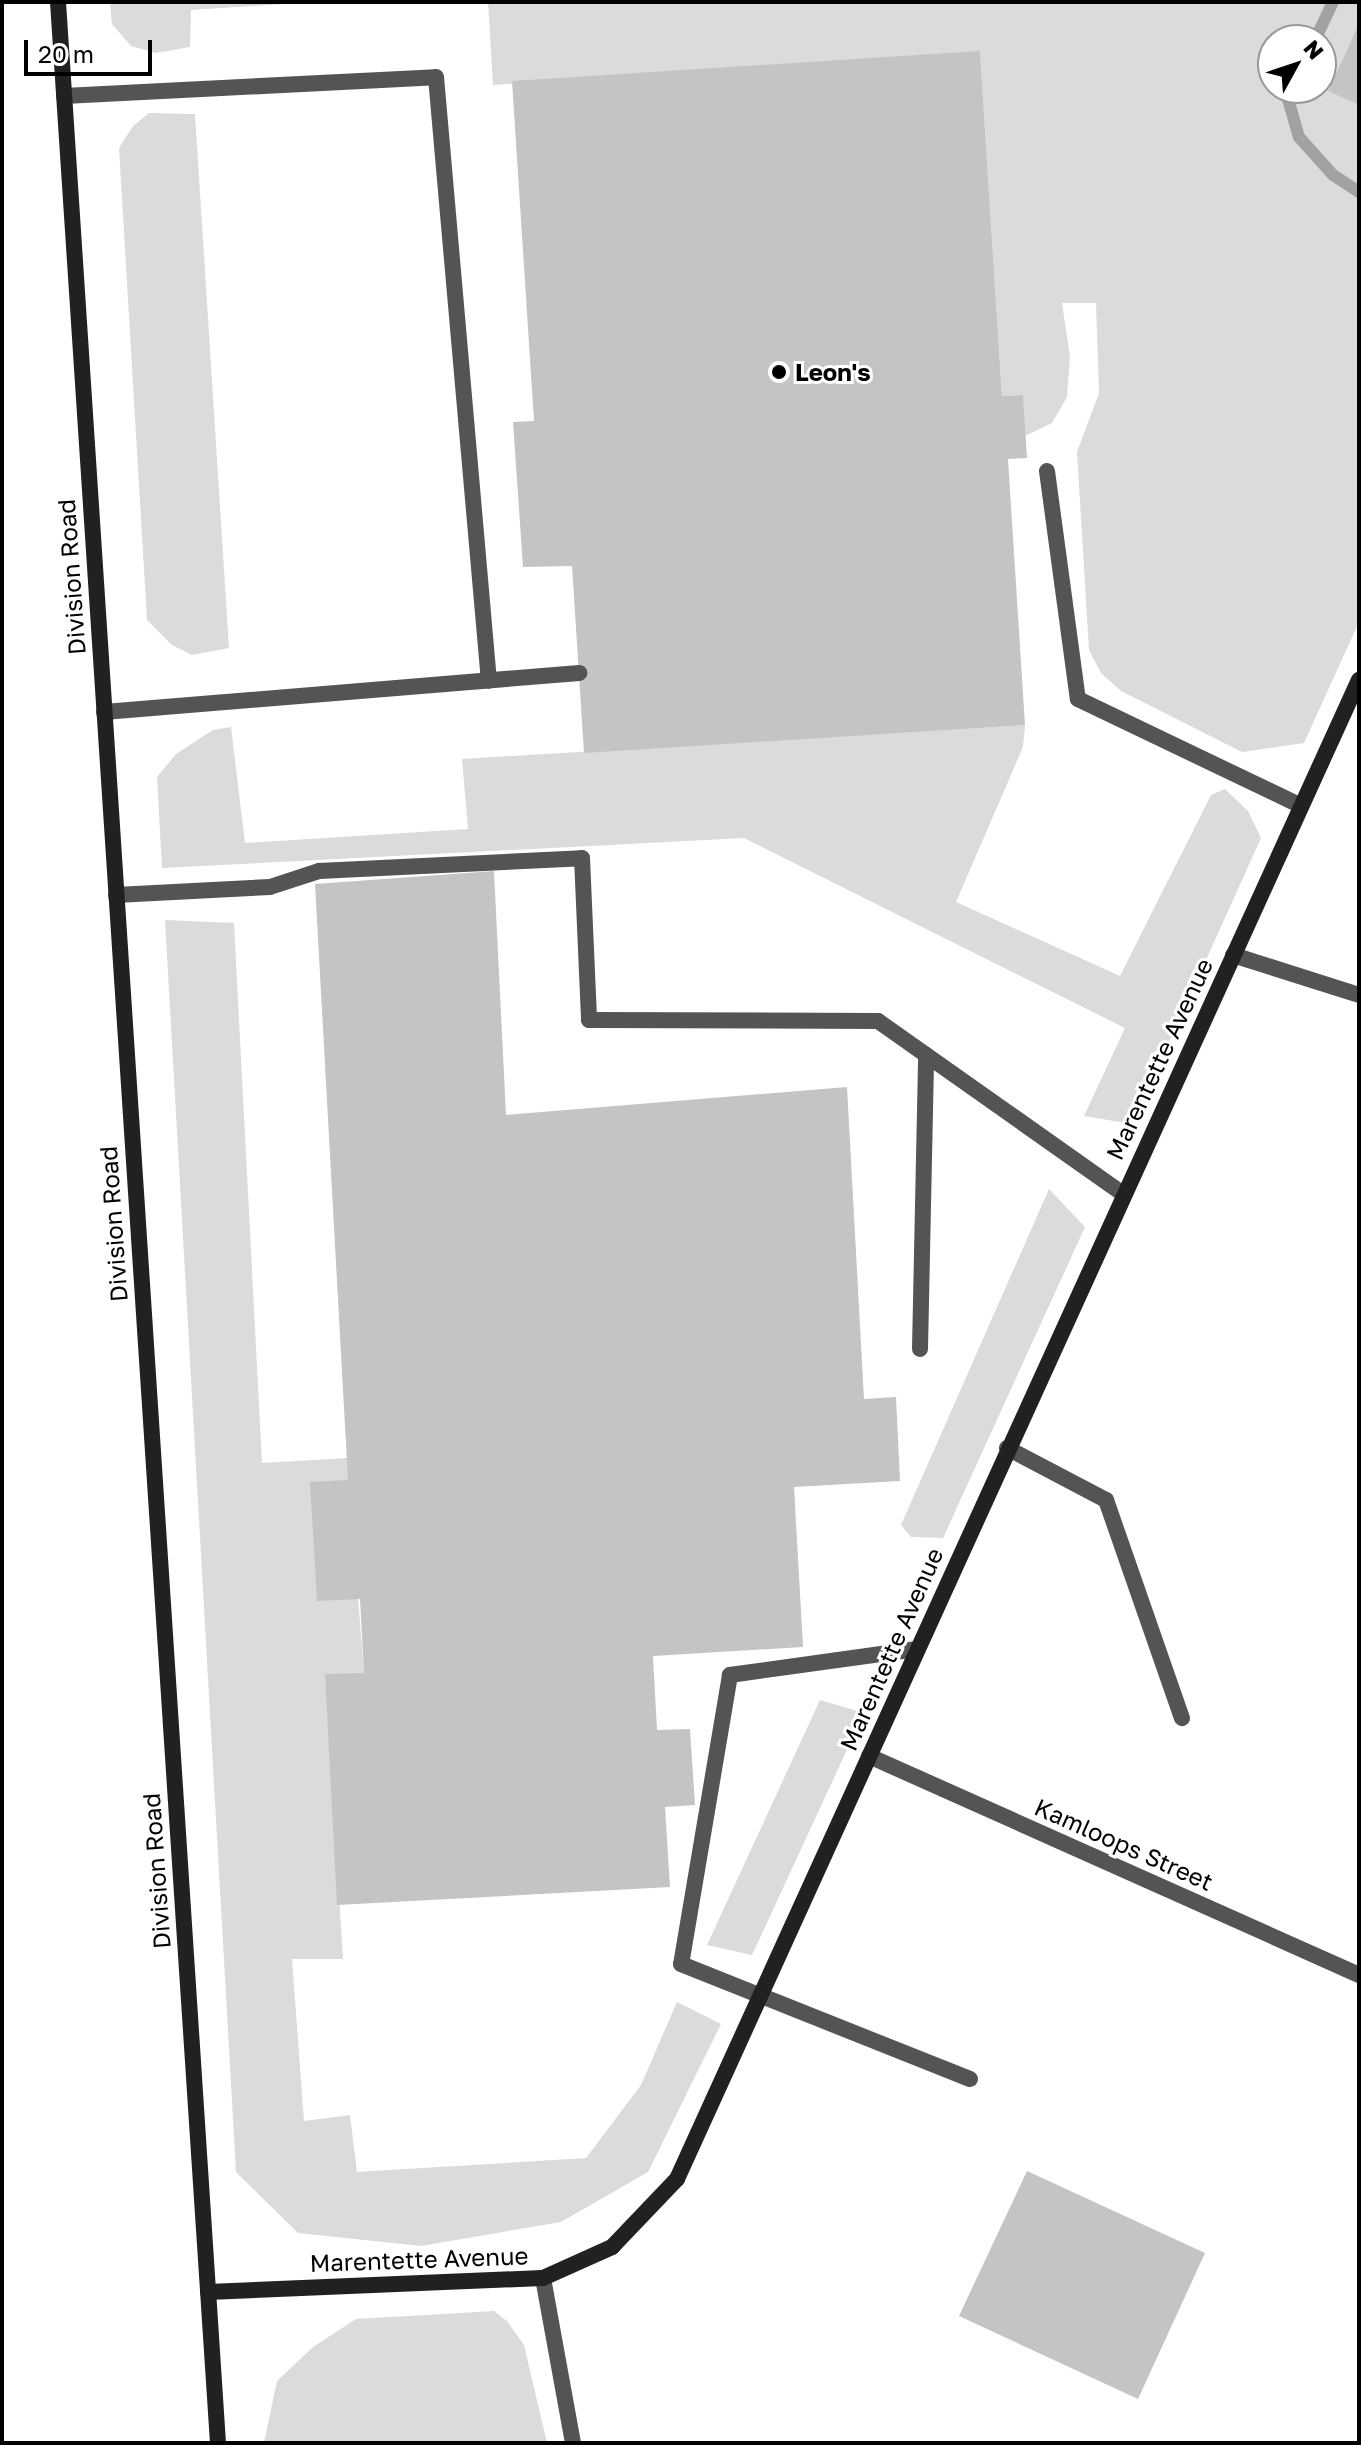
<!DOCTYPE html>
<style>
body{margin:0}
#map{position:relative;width:1361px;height:2445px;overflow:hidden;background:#fff;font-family:"Golos Text",sans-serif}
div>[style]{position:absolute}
.green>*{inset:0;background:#dbdbdb}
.stream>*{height:12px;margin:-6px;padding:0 6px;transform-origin:6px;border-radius:6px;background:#a2a2a2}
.building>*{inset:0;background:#c4c4c4}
.lane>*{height:16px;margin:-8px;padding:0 8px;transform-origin:8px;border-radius:8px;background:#545454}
.street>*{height:16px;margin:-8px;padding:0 8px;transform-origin:8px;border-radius:8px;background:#545454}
.secondary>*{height:16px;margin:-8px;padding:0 8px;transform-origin:8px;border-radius:8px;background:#212121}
.dots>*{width:22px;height:22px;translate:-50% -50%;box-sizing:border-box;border:4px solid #fff;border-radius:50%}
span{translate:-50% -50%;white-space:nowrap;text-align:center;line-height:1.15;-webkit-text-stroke:6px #fff;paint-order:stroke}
.poi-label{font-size:24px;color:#000;font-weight:700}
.left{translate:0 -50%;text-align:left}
.street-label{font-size:24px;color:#000}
.frame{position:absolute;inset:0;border:4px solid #000;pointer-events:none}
.north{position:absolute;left:1257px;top:24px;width:80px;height:80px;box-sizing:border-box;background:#fff;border:2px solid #999;border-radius:50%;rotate:50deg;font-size:22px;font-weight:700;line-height:32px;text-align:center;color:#000}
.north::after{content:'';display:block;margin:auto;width:28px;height:36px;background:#000;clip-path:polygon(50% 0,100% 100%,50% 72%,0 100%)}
.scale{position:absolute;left:24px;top:40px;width:128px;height:36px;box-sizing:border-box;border:4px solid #000;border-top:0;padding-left:10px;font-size:24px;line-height:28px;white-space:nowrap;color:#000;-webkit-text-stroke:6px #fff;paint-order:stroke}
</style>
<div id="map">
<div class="green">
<div style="clip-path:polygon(110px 2px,315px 2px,191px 10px,190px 47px,156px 53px,131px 46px,112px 24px)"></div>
<div style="clip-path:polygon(evenodd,488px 2px,1359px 2px,1359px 23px,1328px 90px,1359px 105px,1359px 622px,1304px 743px,1242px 752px,1121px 691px,1101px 673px,1089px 650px,1077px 452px,1099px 393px,1096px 303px,1062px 303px,1070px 357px,1067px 397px,1052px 423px,1025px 436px,1023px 395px,1002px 396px,980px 52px,493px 85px,488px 2px,1273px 40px,1321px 40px,1321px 88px,1273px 88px,1273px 40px)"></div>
<div style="clip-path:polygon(149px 113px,195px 114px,229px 648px,192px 655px,172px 645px,147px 620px,119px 148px,133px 126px)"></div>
<div style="clip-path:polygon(1025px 725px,1023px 747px,956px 902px,1120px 976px,1211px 795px,1225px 789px,1248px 811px,1261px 838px,1132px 1124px,1084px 1116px,1125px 1028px,744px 838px,162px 868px,157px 777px,176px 754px,213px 730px,231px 727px,245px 843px,468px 829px,462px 759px)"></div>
<div style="clip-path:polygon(165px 920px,234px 923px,262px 1463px,347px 1458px,364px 1673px,325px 1675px,343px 1959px,292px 1959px,304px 2121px,350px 2115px,357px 2172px,586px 2158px,641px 2085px,677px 2002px,721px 2024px,648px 2172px,561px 2222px,421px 2246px,298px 2233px,236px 2172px)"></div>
<div style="clip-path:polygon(1049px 1189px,1085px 1227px,943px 1538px,911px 1537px,901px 1525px)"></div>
<div style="clip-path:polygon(820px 1700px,864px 1713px,752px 1955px,707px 1945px)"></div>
<div style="clip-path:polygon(494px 2311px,507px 2321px,524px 2345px,547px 2443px,264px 2443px,277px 2381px,313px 2347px,356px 2319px)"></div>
</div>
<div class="stream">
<div style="left:1315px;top:40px;width:42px;rotate:-64.7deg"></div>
<div style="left:1293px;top:88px;width:12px;rotate:114deg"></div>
<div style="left:1288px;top:99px;width:40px;rotate:74deg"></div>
<div style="left:1299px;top:137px;width:51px;rotate:48.2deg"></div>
<div style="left:1333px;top:175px;width:31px;rotate:33deg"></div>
</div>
<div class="building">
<div style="clip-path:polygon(1359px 23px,1359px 105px,1328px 91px)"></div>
<div style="clip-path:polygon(980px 51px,1002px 396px,1023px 395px,1027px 458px,1008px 459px,1025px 725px,584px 753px,572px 566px,523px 567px,513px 422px,534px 421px,512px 81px)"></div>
<div style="clip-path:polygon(494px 871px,506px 1115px,847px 1087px,864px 1399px,896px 1397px,900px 1481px,794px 1487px,803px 1647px,653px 1656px,657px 1730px,690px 1729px,695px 1805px,665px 1807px,670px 1887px,337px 1905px,325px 1674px,364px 1673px,360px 1599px,317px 1601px,310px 1482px,348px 1480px,315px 884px)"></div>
<div style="clip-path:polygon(1027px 2171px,1205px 2253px,1138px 2399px,959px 2316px)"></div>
</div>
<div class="lane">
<div style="left:64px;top:96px;width:372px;rotate:-2.9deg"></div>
<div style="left:436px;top:77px;width:606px;rotate:84.99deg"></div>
<div style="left:1047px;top:471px;width:230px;rotate:82.3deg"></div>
<div style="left:1078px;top:699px;width:247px;rotate:25.6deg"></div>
<div style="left:104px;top:712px;width:477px;rotate:-4.7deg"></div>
<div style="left:116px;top:895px;width:154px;rotate:-3deg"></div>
<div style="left:270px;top:887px;width:52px;rotate:-18.1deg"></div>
<div style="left:319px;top:871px;width:263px;rotate:-2.8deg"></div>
<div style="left:582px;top:858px;width:162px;rotate:87.5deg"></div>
<div style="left:589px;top:1020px;width:289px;rotate:0.2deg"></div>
<div style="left:878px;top:1021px;width:300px;rotate:35.2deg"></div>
<div style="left:1233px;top:955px;width:132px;rotate:17.6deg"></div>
<div style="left:920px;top:1349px;width:294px;rotate:-88.8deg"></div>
<div style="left:1007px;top:1448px;width:112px;rotate:27.7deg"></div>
<div style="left:1106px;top:1500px;width:231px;rotate:70.8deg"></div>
<div style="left:917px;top:1649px;width:189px;rotate:172.1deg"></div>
<div style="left:730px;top:1675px;width:293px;rotate:99.6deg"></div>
<div style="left:681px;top:1964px;width:311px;rotate:21.7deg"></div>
<div style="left:543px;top:2278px;width:168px;rotate:79.7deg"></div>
</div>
<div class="street">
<div style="left:869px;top:1756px;width:537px;rotate:24.08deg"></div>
</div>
<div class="secondary">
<div style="left:58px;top:2px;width:2446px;rotate:86.25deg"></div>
<div style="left:208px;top:2292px;width:335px;rotate:-2.4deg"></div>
<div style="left:543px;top:2278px;width:76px;rotate:-24.2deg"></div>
<div style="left:612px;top:2247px;width:94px;rotate:-46.3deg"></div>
<div style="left:677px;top:2179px;width:1647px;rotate:-65.54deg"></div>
</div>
<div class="dots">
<div style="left:779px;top:372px;background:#000"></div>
</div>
<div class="poi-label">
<span class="left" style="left:795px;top:372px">Leon's</span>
</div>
<div class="street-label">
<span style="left:71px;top:577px;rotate:-94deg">Division Road</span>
<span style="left:1159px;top:1059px;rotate:-65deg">Marentette Avenue</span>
<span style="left:113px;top:1224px;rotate:-94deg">Division Road</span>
<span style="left:891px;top:1649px;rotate:-66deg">Marentette Avenue</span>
<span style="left:1124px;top:1844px;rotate:24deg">Kamloops Street</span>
<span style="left:156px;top:1871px;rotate:-94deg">Division Road</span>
<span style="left:419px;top:2259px;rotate:-2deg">Marentette Avenue</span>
</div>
<div class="frame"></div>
<div class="north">N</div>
<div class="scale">20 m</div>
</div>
